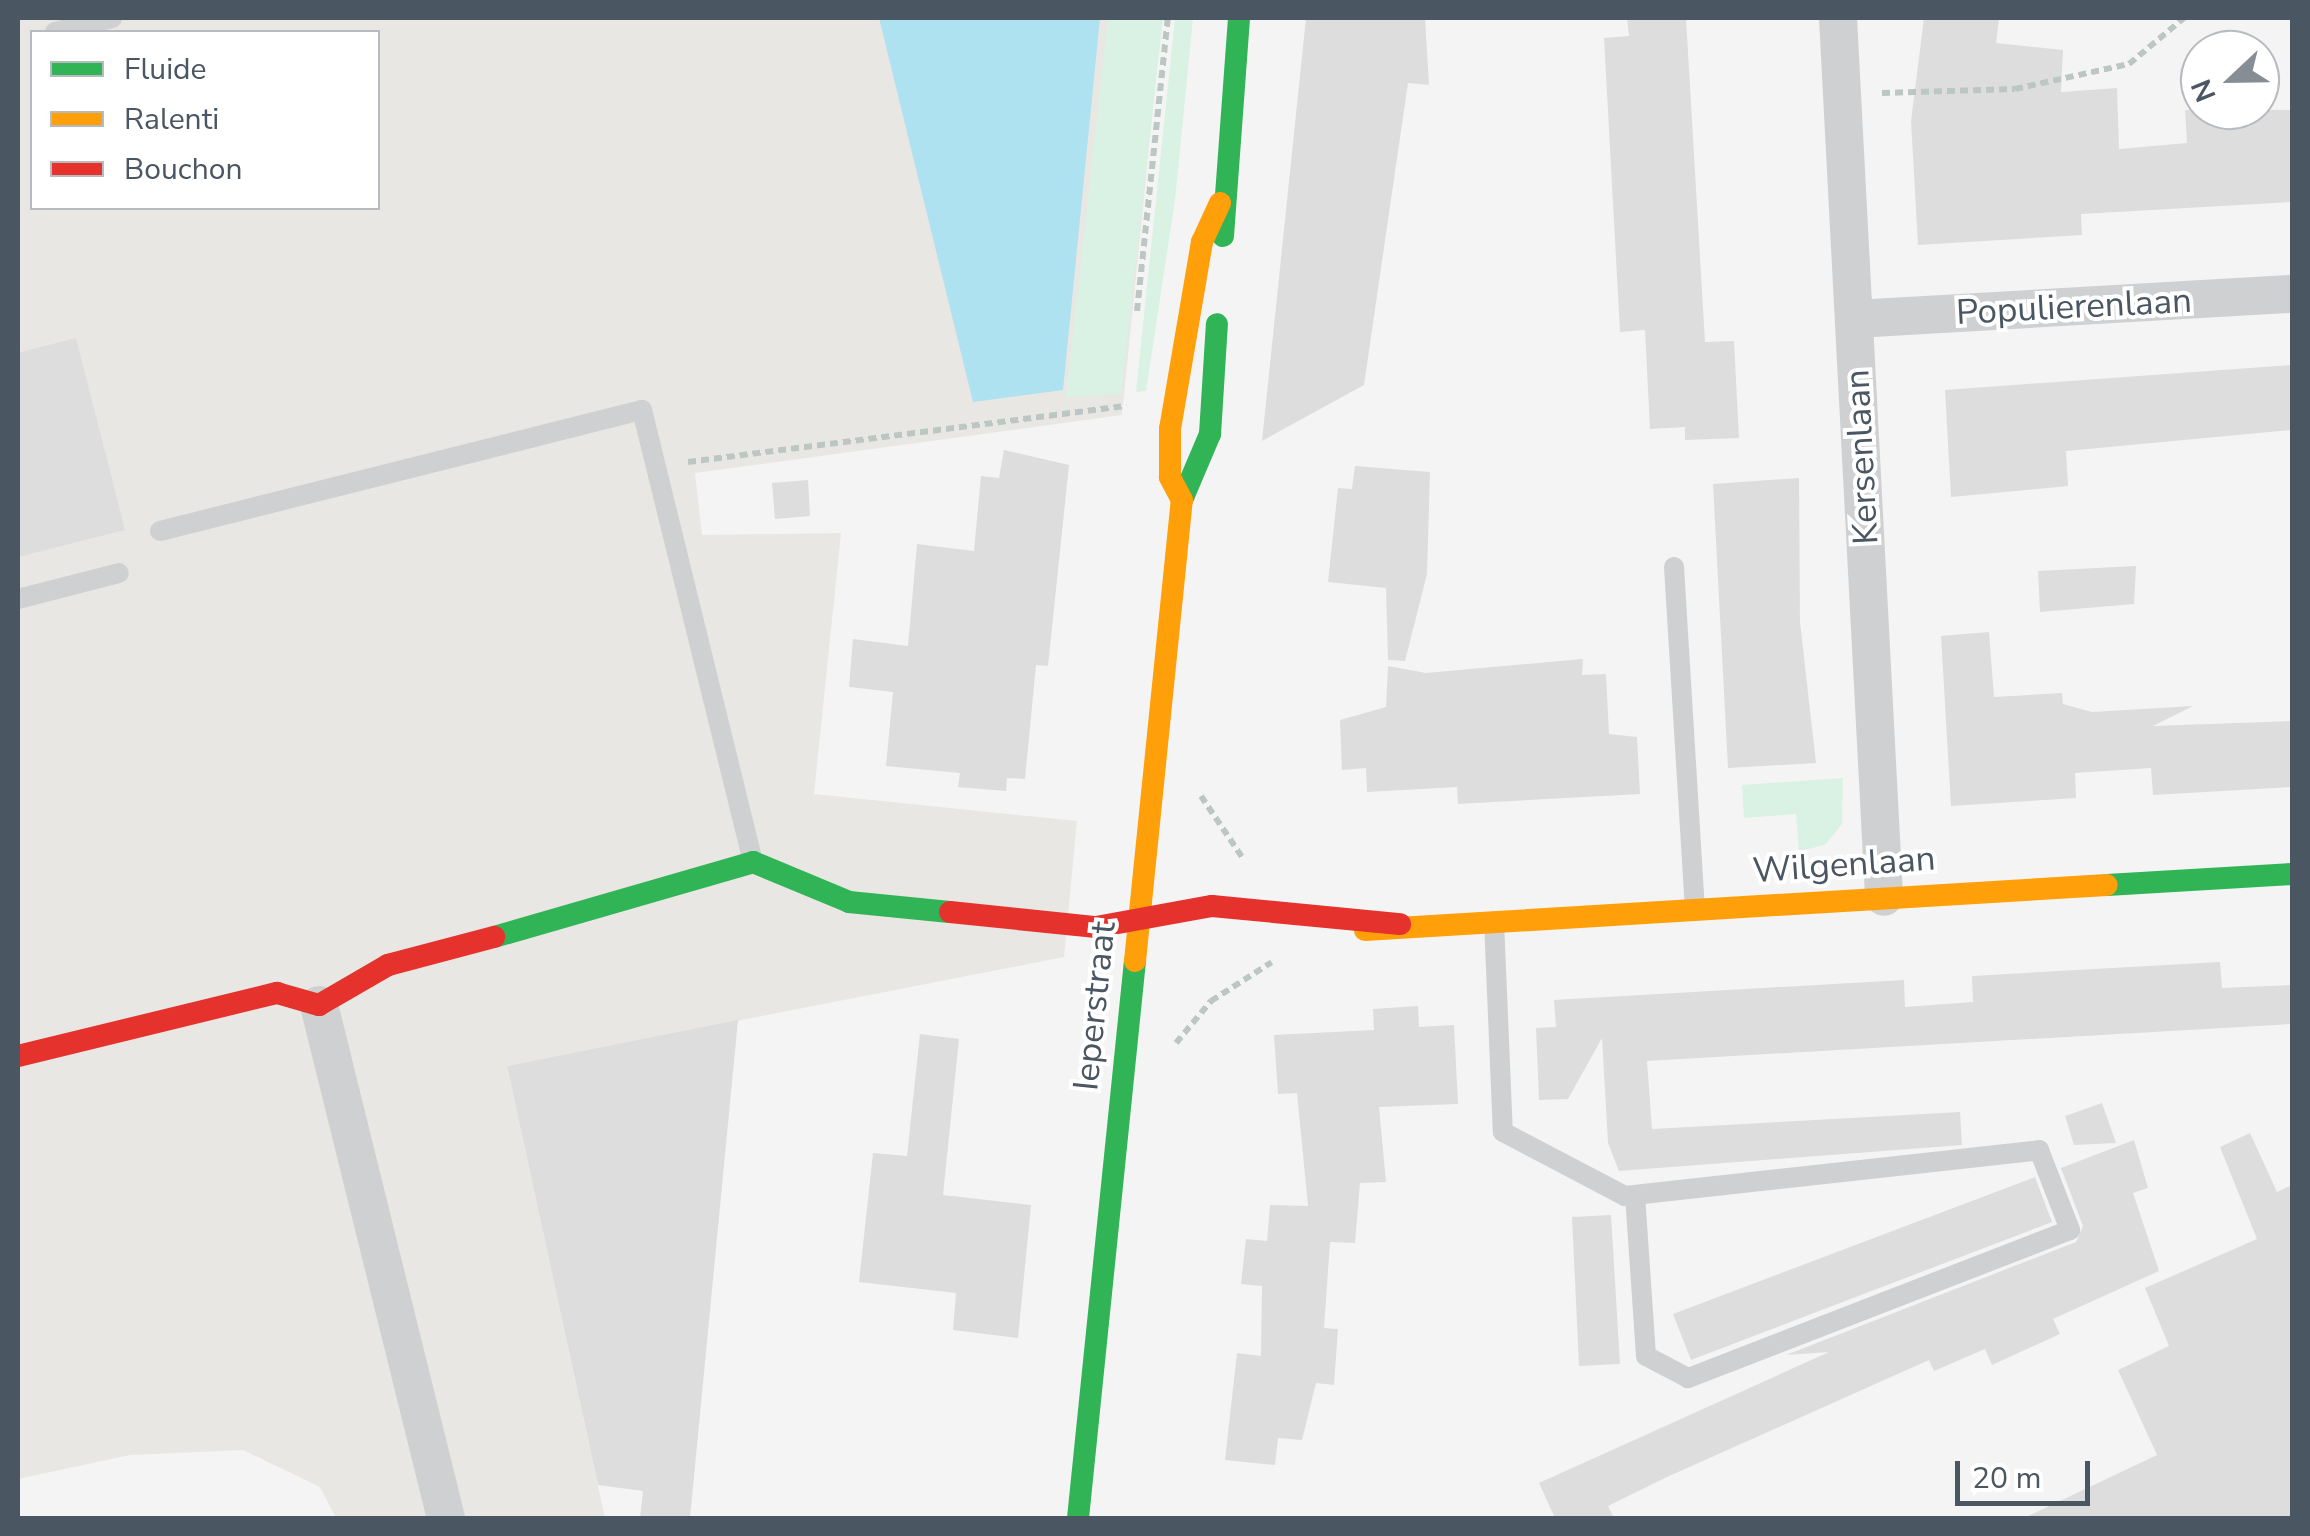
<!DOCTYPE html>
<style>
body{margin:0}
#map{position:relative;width:2310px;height:1536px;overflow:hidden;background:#f4f4f4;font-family:"Nunito Sans",sans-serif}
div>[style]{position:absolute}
.commercial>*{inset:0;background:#e8e7e3}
.green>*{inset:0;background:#d9f2e3}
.water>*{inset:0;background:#aee2f0}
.building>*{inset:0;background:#ddddde}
.path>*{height:6px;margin-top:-3px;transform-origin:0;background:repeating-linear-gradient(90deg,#bcc7c4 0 8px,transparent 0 13px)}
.lane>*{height:20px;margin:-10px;padding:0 10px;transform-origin:10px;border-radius:10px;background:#ced0d2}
.street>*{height:38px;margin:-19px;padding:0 19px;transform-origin:19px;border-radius:19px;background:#ced0d2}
.fast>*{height:22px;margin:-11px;padding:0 11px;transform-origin:11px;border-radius:11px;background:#30b455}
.slow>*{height:22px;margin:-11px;padding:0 11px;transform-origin:11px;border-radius:11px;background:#ff9f0a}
.jam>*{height:22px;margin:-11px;padding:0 11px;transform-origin:11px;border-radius:11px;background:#e5322d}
span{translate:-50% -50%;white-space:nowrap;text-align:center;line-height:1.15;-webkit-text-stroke:8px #fff;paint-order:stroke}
.street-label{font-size:35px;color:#4a5661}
.frame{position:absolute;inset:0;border:20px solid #4a5661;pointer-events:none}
.legend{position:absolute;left:30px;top:30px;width:350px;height:180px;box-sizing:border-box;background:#fff;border:2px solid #b7bbc0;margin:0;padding:12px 18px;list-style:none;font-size:30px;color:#4a5661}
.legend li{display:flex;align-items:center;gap:20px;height:50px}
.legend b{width:50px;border:2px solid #b7bbc0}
.north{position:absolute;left:2180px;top:30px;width:100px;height:100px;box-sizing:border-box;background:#fff;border:2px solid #b7bbc0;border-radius:50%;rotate:248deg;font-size:28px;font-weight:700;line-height:40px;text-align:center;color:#4a5661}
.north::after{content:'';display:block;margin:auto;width:35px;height:45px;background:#868d94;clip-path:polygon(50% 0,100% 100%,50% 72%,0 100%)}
.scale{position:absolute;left:1955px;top:1461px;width:135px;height:45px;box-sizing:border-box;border:5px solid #4a5661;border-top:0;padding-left:12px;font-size:30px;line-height:35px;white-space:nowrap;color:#4a5661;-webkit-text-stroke:8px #fff;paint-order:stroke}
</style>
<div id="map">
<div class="commercial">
<div style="clip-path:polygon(evenodd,18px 18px,1162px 18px,1122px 415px,695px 473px,702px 535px,841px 533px,814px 794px,1077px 821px,1064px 957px,507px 1066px,605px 1518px,336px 1518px,320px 1487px,243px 1450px,130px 1455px,18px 1479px,18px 18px,32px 32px,378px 32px,378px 208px,32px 208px,32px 32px)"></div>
</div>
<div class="green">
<div style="clip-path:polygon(1108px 18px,1163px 18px,1121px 394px,1066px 397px)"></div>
<div style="clip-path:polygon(1175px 18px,1193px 18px,1175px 200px,1146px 391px,1136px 392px)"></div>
<div style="clip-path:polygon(1843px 778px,1842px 824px,1826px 844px,1799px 852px,1796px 814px,1744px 818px,1742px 785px)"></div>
</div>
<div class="water">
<div style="clip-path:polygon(879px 18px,1100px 18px,1063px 390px,973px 402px)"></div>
</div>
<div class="building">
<div style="clip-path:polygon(1306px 18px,1425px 18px,1429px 85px,1408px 83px,1364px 385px,1262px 441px)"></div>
<div style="clip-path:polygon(1627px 18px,1686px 18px,1705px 342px,1734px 341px,1739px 438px,1685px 440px,1685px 427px,1650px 429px,1645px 330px,1620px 332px,1604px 38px,1629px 36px)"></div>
<div style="clip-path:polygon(1924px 18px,1999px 20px,1996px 43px,2063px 50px,2061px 92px,2117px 88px,2119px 149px,2187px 143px,2185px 110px,2290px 110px,2292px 202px,2081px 214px,2082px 235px,1918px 245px,1911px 121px)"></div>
<div style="clip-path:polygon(76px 338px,125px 530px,18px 557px,18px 353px)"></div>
<div style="clip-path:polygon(2292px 365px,2292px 430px,2066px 451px,2068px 486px,1951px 497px,1945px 390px)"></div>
<div style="clip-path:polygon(1004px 450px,1069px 465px,1048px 666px,1036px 665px,1025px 779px,1007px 778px,1006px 791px,958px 787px,960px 773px,886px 766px,893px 692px,849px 687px,853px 639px,908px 646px,917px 544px,974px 551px,981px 476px,999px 478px)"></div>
<div style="clip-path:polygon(1355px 466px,1430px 472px,1427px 574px,1405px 661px,1388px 660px,1386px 588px,1328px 582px,1338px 488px,1352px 489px)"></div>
<div style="clip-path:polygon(1799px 478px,1800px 622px,1816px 763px,1728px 768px,1713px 484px)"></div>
<div style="clip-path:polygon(808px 480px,810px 516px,775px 519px,772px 483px)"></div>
<div style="clip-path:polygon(2136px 566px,2134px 604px,2040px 612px,2038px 571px)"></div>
<div style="clip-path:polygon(1989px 632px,1994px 697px,2062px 693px,2063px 704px,2092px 712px,2193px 706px,2153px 726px,2292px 721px,2292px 787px,2153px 795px,2151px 768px,2075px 773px,2076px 798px,1951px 806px,1941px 636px)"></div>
<div style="clip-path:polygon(1583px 659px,1582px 675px,1606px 674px,1609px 734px,1637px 737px,1640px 794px,1458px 804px,1457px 787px,1367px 792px,1366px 768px,1342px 770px,1340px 720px,1386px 707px,1388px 666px,1426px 673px)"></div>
<div style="clip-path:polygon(2220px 962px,2222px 988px,2292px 985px,2292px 1024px,1647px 1061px,1652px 1129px,1960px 1112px,1962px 1145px,1619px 1171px,1608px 1143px,1602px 1038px,1568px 1099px,1539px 1100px,1536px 1028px,1556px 1027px,1554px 1000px,1904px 980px,1905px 1007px,1973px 1002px,1972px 976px)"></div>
<div style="clip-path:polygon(1418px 1006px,1419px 1027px,1454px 1025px,1458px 1104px,1379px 1107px,1386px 1182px,1360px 1183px,1355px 1243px,1330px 1242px,1324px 1328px,1338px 1329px,1334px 1385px,1316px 1383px,1302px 1440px,1278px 1438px,1275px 1465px,1225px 1460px,1237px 1353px,1261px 1356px,1262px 1286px,1241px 1284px,1246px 1239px,1267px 1241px,1270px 1205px,1308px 1206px,1297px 1093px,1278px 1094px,1274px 1035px,1374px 1030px,1373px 1009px)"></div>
<div style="clip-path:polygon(738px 1020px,690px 1518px,640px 1518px,643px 1491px,598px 1485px,507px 1066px)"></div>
<div style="clip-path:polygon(920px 1034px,959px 1039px,943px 1195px,1031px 1205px,1018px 1338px,953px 1330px,956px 1293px,859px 1282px,873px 1153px,907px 1156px)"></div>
<div style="clip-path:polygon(2102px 1103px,2116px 1143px,2074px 1145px,2065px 1116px)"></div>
<div style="clip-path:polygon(2250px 1133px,2277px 1192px,2292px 1185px,2292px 1518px,2024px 1518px,2157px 1455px,2118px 1370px,2169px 1346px,2145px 1288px,2257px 1239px,2220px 1147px)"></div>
<div style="clip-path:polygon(2134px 1140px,2148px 1188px,2133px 1193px,2159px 1271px,2053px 1319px,2060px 1334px,1992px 1365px,1985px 1349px,1934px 1371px,1929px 1360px,1667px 1477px,1608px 1506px,1614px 1518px,1555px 1518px,1539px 1483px,1829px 1352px,1786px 1355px,2076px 1242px,2083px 1226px,2061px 1168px)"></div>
<div style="clip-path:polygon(2035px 1177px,2052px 1222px,1691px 1360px,1673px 1314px)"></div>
<div style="clip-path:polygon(1611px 1215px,1620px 1364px,1579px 1366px,1572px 1217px)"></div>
</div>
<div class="path">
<div style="left:1882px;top:93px;width:133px;rotate:-1.7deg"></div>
<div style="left:2015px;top:89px;width:117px;rotate:-12.4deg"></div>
<div style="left:2129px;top:64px;width:72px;rotate:-39.9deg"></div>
<div style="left:1137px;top:311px;width:295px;rotate:-84deg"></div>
<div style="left:688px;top:462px;width:442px;rotate:-7.3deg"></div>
<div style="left:1201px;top:796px;width:77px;rotate:56.1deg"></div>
<div style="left:1176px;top:1043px;width:55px;rotate:-50.2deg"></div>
<div style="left:1211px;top:1001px;width:72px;rotate:-32.6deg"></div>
</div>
<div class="lane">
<div style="left:55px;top:32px;width:59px;rotate:-13.8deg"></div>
<div style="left:160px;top:531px;width:497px;rotate:-14.1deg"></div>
<div style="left:642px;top:410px;width:464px;rotate:76.2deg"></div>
<div style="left:1674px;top:567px;width:341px;rotate:86.5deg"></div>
<div style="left:18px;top:599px;width:104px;rotate:-14.4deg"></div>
<div style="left:1494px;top:921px;width:211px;rotate:87.6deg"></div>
<div style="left:1503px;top:1132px;width:138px;rotate:27.7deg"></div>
<div style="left:1625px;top:1196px;width:417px;rotate:-6.3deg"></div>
<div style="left:2039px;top:1150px;width:86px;rotate:68.8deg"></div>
<div style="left:2070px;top:1230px;width:410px;rotate:158.8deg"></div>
<div style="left:1688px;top:1378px;width:47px;rotate:-152.4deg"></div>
<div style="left:1646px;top:1356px;width:161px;rotate:-93.9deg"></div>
</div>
<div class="street">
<div style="left:1838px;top:18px;width:880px;rotate:87deg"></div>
<div style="left:1855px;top:319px;width:438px;rotate:-3.3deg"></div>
<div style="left:319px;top:1005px;width:528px;rotate:76.1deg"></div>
</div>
<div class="fast">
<div style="left:1223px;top:236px;width:219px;rotate:-85.8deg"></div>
<div style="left:1182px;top:500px;width:72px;rotate:-67deg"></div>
<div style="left:1210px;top:434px;width:110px;rotate:-86.4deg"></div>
<div style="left:2107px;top:885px;width:185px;rotate:-3.4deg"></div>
<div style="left:494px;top:937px;width:270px;rotate:-16.1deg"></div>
<div style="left:753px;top:862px;width:104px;rotate:22.6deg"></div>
<div style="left:849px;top:902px;width:101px;rotate:5.7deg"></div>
<div style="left:1078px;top:1518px;width:560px;rotate:-84.16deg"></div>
</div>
<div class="slow">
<div style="left:1365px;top:930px;width:743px;rotate:-3.47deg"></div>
<div style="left:1135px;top:961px;width:463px;rotate:-84.2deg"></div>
<div style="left:1182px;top:500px;width:26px;rotate:-118deg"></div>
<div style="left:1170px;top:477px;width:48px;rotate:-90deg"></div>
<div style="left:1170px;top:429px;width:190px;rotate:-80.3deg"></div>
<div style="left:1202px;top:242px;width:43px;rotate:-65.2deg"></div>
</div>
<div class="jam">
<div style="left:950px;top:912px;width:147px;rotate:5.9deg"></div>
<div style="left:1096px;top:927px;width:118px;rotate:-10.3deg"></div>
<div style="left:1212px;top:906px;width:189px;rotate:5.5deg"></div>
<div style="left:18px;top:1056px;width:267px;rotate:-13.7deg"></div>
<div style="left:277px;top:993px;width:44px;rotate:15.9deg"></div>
<div style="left:319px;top:1005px;width:80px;rotate:-30.1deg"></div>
<div style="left:388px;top:965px;width:110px;rotate:-14.8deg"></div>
</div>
<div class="street-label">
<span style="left:2074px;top:307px;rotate:-3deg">Populierenlaan</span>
<span style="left:1862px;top:457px;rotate:-93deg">Kersenlaan</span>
<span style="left:1844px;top:865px;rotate:-4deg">Wilgenlaan</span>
<span style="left:1095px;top:1006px;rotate:-84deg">Ieperstraat</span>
</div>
<div class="frame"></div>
<ul class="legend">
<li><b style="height:12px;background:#30b455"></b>Fluide</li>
<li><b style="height:12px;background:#ff9f0a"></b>Ralenti</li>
<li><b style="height:12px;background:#e5322d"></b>Bouchon</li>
</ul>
<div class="north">N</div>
<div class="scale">20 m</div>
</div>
